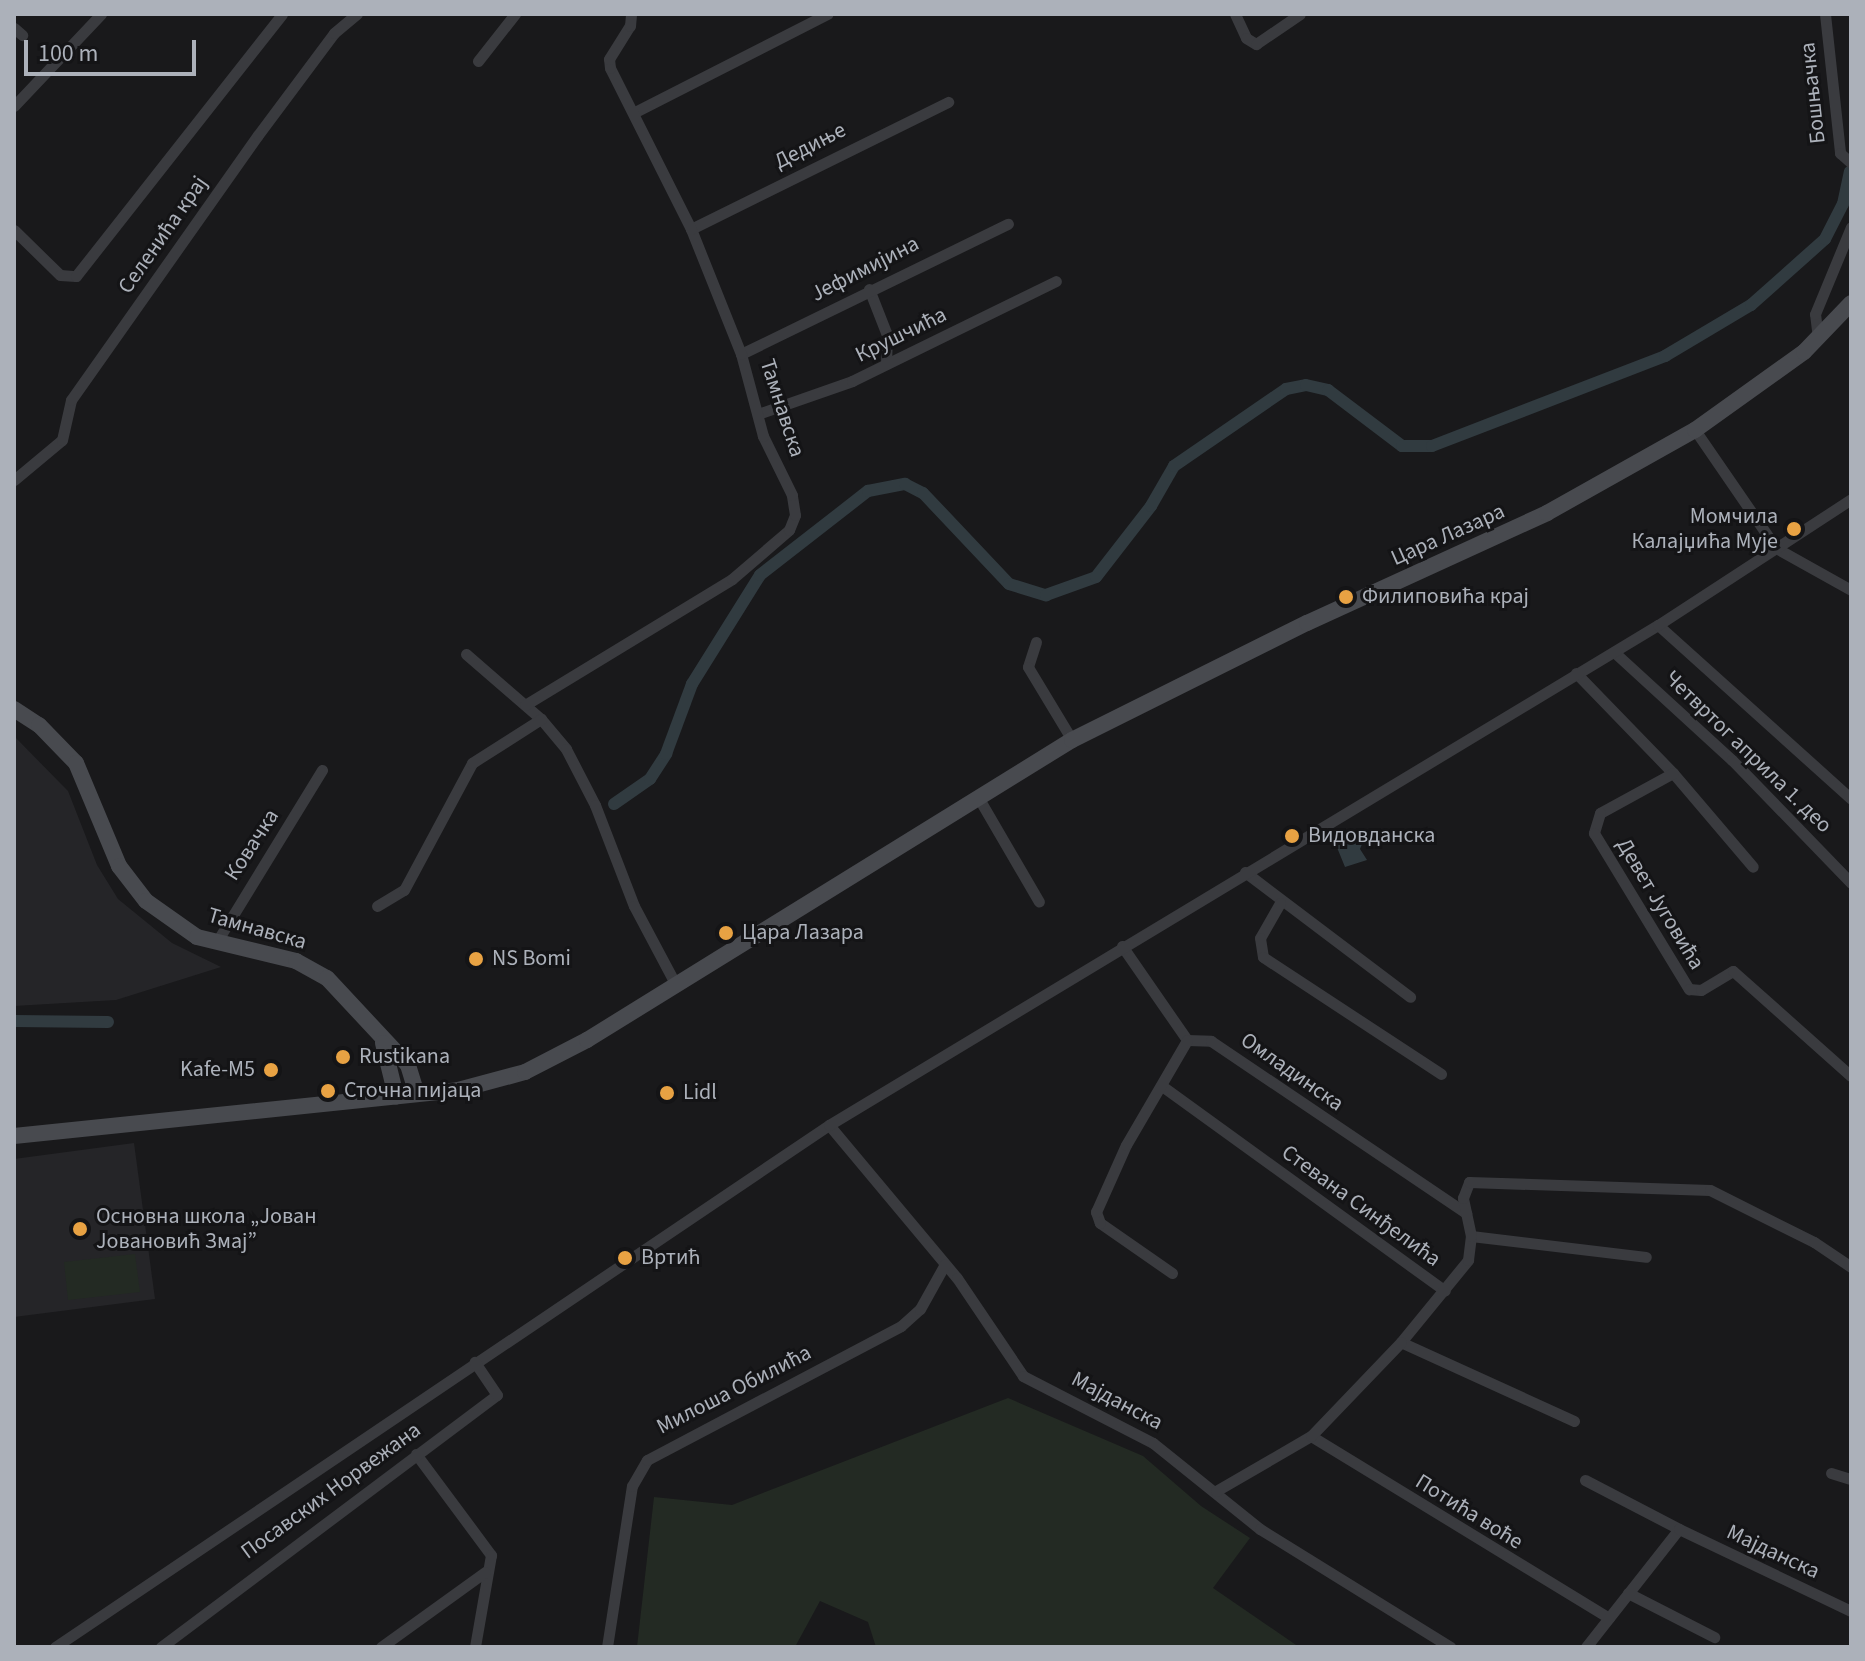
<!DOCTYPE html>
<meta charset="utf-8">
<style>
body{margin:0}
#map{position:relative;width:1865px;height:1661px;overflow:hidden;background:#19191b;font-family:"Source Sans 3",sans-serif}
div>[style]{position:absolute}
.built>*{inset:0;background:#252528}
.green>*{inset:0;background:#232a23}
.water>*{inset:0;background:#313b40}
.canal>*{height:12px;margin:-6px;padding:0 6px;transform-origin:6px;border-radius:6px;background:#313b40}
.street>*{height:11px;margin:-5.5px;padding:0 5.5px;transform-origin:5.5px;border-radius:5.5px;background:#3a3b3f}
.secondary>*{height:16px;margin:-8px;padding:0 8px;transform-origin:8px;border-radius:8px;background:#484a4f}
.dots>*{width:22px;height:22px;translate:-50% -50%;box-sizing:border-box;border:4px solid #141416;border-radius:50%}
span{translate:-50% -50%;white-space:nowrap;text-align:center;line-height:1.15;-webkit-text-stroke:6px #141416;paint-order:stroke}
.street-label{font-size:22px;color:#acb1ba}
.poi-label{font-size:22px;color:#acb1ba}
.right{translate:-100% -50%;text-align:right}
.left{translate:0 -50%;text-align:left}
.frame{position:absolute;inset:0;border:16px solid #acb1ba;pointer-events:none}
.scale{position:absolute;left:24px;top:40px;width:172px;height:36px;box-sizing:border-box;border:4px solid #acb1ba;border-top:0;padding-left:10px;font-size:24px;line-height:28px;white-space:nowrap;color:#acb1ba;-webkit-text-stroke:6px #141416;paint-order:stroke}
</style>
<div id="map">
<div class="built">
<div style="clip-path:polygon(14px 736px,68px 791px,97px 865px,118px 899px,172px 943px,221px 967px,116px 1000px,14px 1006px)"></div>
<div style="clip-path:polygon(134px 1143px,155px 1299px,14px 1317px,14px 1159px)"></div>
</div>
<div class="green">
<div style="clip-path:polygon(135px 1254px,140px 1292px,68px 1300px,64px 1262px)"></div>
<div style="clip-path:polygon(1008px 1398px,1143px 1456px,1201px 1506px,1250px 1538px,1213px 1588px,1299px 1647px,876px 1647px,868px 1622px,820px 1601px,795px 1647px,637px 1647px,654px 1497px,732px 1505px)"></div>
</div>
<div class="water">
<div style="clip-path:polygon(1356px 832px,1365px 837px,1360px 849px,1367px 860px,1345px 867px,1336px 845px)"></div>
</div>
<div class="canal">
<div style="left:614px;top:804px;width:44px;rotate:-34.8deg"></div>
<div style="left:650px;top:779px;width:30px;rotate:-57deg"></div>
<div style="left:666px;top:754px;width:75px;rotate:-69.6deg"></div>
<div style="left:692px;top:684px;width:128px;rotate:-58deg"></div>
<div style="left:760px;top:575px;width:137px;rotate:-37.9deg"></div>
<div style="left:868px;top:491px;width:38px;rotate:-11deg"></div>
<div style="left:905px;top:484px;width:20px;rotate:27deg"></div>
<div style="left:923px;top:493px;width:125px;rotate:46.6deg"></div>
<div style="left:1009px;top:584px;width:39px;rotate:17deg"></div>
<div style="left:1046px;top:595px;width:53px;rotate:-19.8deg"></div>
<div style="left:1096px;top:577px;width:90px;rotate:-52.2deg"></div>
<div style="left:1151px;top:506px;width:46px;rotate:-60.1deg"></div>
<div style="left:1174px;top:466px;width:136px;rotate:-34.5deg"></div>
<div style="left:1286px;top:389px;width:20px;rotate:-11deg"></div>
<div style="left:1306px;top:385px;width:23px;rotate:13deg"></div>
<div style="left:1328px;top:390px;width:93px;rotate:37.1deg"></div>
<div style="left:1402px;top:446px;width:30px"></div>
<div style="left:1432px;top:446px;width:250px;rotate:-21.1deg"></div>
<div style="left:1665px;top:356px;width:100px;rotate:-30.7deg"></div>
<div style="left:1751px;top:305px;width:99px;rotate:-41.7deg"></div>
<div style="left:1825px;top:239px;width:39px;rotate:-63deg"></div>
<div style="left:1843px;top:204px;width:33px;rotate:-78deg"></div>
<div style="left:14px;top:1021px;width:94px;rotate:0.6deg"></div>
</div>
<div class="street">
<div style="left:1235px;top:14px;width:26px;rotate:65deg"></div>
<div style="left:1246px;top:38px;width:12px;rotate:31deg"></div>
<div style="left:1256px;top:44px;width:53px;rotate:-34.3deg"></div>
<div style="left:1825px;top:14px;width:140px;rotate:83.8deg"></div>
<div style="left:1840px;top:153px;width:15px;rotate:42deg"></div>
<div style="left:14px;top:28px;width:11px;rotate:41deg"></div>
<div style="left:478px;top:61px;width:60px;rotate:-51.8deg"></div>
<div style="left:14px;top:106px;width:127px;rotate:-46.6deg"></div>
<div style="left:635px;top:112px;width:216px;rotate:-27deg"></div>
<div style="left:691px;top:229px;width:287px;rotate:-26.3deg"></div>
<div style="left:14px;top:230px;width:64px;rotate:44.4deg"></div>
<div style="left:60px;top:275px;width:16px;rotate:4deg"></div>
<div style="left:76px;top:276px;width:333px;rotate:-51.8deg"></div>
<div style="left:869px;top:289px;width:49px;rotate:68.6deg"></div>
<div style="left:887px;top:335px;width:29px;rotate:92deg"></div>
<div style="left:1818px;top:338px;width:24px;rotate:-97deg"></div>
<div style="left:1815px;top:314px;width:94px;rotate:-67.5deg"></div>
<div style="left:741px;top:354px;width:297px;rotate:-26deg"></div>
<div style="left:758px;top:414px;width:100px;rotate:-19.3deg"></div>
<div style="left:852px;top:381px;width:227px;rotate:-26.1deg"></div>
<div style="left:1695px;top:430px;width:143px;rotate:55.5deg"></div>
<div style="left:1776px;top:548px;width:86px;rotate:29.2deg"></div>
<div style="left:14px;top:480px;width:62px;rotate:-39.8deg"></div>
<div style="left:62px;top:440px;width:41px;rotate:-77.3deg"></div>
<div style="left:71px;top:400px;width:324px;rotate:-54.8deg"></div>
<div style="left:258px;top:135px;width:127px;rotate:-53.3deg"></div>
<div style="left:334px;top:33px;width:30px;rotate:-40deg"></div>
<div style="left:1658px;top:625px;width:260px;rotate:42deg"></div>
<div style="left:1036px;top:642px;width:26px;rotate:108deg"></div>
<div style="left:1028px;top:667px;width:85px;rotate:58.9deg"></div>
<div style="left:1614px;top:652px;width:160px;rotate:42.5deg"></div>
<div style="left:1732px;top:760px;width:171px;rotate:45.9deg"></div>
<div style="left:466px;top:654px;width:99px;rotate:40.9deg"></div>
<div style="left:541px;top:719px;width:39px;rotate:50deg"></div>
<div style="left:566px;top:749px;width:63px;rotate:62.6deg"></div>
<div style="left:595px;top:805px;width:108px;rotate:68.9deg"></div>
<div style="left:634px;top:906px;width:87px;rotate:62deg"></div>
<div style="left:1576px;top:673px;width:139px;rotate:45.9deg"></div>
<div style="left:1673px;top:773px;width:123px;rotate:49.6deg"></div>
<div style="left:525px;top:705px;width:242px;rotate:-31.3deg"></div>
<div style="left:732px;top:579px;width:75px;rotate:-40.7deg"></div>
<div style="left:789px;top:530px;width:16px;rotate:-68deg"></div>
<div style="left:795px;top:515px;width:20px;rotate:-99deg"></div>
<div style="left:792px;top:495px;width:66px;rotate:-116.2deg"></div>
<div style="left:763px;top:436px;width:85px;rotate:-105deg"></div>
<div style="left:741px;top:354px;width:135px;rotate:-111.8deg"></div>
<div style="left:691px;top:229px;width:180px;rotate:-116.7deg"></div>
<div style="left:610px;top:68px;width:9px;rotate:-96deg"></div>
<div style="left:609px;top:59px;width:39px;rotate:-58deg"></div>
<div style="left:630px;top:26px;width:12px;rotate:-85deg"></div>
<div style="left:1673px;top:773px;width:83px;rotate:151.3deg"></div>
<div style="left:1600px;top:813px;width:21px;rotate:107deg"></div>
<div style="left:1594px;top:833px;width:183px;rotate:58.7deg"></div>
<div style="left:1689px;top:989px;width:12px;rotate:5deg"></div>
<div style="left:1701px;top:990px;width:37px;rotate:-31deg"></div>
<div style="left:1733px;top:971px;width:158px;rotate:41.7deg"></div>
<div style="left:978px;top:797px;width:121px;rotate:59.8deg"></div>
<div style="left:1245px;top:872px;width:207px;rotate:37.1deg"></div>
<div style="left:1280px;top:903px;width:40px;rotate:119.7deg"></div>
<div style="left:1260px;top:938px;width:19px;rotate:81deg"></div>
<div style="left:1263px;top:957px;width:213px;rotate:33.3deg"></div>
<div style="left:377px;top:906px;width:31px;rotate:-31deg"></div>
<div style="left:404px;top:890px;width:144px;rotate:-61.8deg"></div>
<div style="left:472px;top:763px;width:82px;rotate:-32.5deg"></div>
<div style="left:216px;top:943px;width:203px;rotate:-58.5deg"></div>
<div style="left:1122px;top:946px;width:114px;rotate:55.3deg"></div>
<div style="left:1187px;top:1040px;width:24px;rotate:2deg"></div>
<div style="left:1211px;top:1041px;width:308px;rotate:34deg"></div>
<div style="left:1162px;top:1086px;width:349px;rotate:35.9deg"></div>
<div style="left:829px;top:1125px;width:199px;rotate:50.1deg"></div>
<div style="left:957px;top:1278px;width:118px;rotate:56deg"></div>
<div style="left:1023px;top:1376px;width:146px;rotate:27.3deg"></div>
<div style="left:1153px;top:1443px;width:137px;rotate:38.8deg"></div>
<div style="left:1260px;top:1529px;width:224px;rotate:31.8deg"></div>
<div style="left:1471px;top:1236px;width:176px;rotate:6.8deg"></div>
<div style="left:1172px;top:1273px;width:88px;rotate:-145.2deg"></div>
<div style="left:1100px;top:1223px;width:12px;rotate:-110deg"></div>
<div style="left:1096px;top:1212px;width:73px;rotate:-65.9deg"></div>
<div style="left:1126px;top:1145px;width:121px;rotate:-59.8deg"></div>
<div style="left:1574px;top:1421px;width:190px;rotate:-155.5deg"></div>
<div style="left:1401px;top:1342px;width:106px;rotate:-50.7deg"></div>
<div style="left:1468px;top:1260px;width:24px;rotate:-83deg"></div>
<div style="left:1471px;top:1236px;width:39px;rotate:-102deg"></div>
<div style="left:1463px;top:1198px;width:17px;rotate:-69deg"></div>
<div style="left:1469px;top:1182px;width:241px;rotate:1.9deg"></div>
<div style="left:1710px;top:1190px;width:116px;rotate:26.6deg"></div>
<div style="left:1814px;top:1242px;width:45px;rotate:34deg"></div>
<div style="left:1311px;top:1436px;width:349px;rotate:31.4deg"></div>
<div style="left:416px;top:1454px;width:126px;rotate:53.4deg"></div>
<div style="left:491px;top:1555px;width:93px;rotate:99.9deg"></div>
<div style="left:1831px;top:1473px;width:21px;rotate:17deg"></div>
<div style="left:1585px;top:1480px;width:106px;rotate:27.5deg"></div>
<div style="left:1216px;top:1491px;width:110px;rotate:-30.1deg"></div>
<div style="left:1311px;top:1436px;width:130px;rotate:-46.2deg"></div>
<div style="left:1628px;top:1593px;width:97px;rotate:27.1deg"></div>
<div style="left:55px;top:1647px;width:934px;rotate:-34deg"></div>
<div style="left:829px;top:1125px;width:968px;rotate:-31.1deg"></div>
<div style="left:1658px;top:625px;width:230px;rotate:-33.1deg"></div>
<div style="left:161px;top:1647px;width:420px;rotate:-36.9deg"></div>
<div style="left:497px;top:1395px;width:40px;rotate:-124deg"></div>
<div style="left:381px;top:1647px;width:128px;rotate:-35.8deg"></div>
<div style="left:607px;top:1647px;width:163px;rotate:-81.2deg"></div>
<div style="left:632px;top:1486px;width:30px;rotate:-60deg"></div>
<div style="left:647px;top:1460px;width:287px;rotate:-27.8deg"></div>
<div style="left:901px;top:1326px;width:25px;rotate:-42deg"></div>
<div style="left:920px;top:1309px;width:51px;rotate:-60.9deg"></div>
<div style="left:1586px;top:1647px;width:150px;rotate:-51.8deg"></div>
<div style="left:1679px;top:1529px;width:191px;rotate:25.5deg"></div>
</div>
<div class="secondary">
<div style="left:14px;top:709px;width:30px;rotate:33deg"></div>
<div style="left:39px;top:725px;width:53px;rotate:45.8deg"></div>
<div style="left:76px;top:763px;width:112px;rotate:67.3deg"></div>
<div style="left:119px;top:866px;width:44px;rotate:52.4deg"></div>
<div style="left:146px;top:901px;width:62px;rotate:35.2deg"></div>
<div style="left:197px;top:937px;width:102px;rotate:13.6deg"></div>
<div style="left:296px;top:961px;width:35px;rotate:29deg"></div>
<div style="left:327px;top:978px;width:119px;rotate:47deg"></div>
<div style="left:408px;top:1065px;width:30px;rotate:73deg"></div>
<div style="left:383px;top:1043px;width:55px;rotate:76.2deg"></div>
<div style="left:14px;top:1136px;width:446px;rotate:-5.9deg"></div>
<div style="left:458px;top:1090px;width:69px;rotate:-15deg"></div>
<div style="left:525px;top:1072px;width:70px;rotate:-27.3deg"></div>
<div style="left:587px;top:1040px;width:570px;rotate:-31.74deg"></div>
<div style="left:1072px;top:740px;width:263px;rotate:-26.5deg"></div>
<div style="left:1307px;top:623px;width:264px;rotate:-24.6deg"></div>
<div style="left:1547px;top:513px;width:170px;rotate:-29.3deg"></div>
<div style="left:1695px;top:430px;width:134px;rotate:-35.6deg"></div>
<div style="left:1804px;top:352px;width:68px;rotate:-46.2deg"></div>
</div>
<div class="dots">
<div style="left:1794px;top:529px;background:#e8a243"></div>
<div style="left:1346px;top:597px;background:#e8a243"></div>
<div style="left:1292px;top:836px;background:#e8a243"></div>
<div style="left:726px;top:933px;background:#e8a243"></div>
<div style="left:476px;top:959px;background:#e8a243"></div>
<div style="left:343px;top:1057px;background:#e8a243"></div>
<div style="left:271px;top:1070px;background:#e8a243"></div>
<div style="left:328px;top:1091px;background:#e8a243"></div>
<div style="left:667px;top:1093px;background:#e8a243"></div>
<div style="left:80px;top:1229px;background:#e8a243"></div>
<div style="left:625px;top:1258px;background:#e8a243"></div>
</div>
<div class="street-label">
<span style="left:1813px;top:93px;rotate:-96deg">Бошњачка</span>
<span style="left:810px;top:146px;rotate:-27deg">Дедиње</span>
<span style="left:163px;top:235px;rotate:-55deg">Селенића крај</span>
<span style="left:865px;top:269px;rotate:-27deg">Јефимијина</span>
<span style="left:901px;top:335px;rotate:-26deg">Крушчића</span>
<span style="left:782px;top:408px;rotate:72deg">Тамнавска</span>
<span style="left:1448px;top:535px;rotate:-24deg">Цара Лазара</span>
<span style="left:1748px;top:752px;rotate:44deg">Четвртог априла 1. део</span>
<span style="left:252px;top:845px;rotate:-57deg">Ковачка</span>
<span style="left:1660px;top:904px;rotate:59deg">Девет Југовића</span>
<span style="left:257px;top:929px;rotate:16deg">Тамнавска</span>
<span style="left:1292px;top:1072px;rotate:35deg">Омладинска</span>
<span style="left:1361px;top:1206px;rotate:36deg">Стевана Синђелића</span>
<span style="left:734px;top:1390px;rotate:-27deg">Милоша Обилића</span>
<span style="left:1117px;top:1401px;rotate:28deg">Мајданска</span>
<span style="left:331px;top:1491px;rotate:-36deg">Посавских Норвежана</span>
<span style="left:1469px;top:1512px;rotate:32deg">Потића воће</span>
<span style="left:1773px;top:1552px;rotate:25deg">Мајданска</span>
</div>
<div class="poi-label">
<span class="right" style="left:1778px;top:529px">Момчила<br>Калајџића Мује</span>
<span class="left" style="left:1362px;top:597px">Филиповића крај</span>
<span class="left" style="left:1308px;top:836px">Видовданска</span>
<span class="left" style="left:742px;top:933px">Цара Лазара</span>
<span class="left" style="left:492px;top:959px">NS Bomi</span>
<span class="left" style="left:359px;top:1057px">Rustikana</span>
<span class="right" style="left:255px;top:1070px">Kafe-M5</span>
<span class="left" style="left:344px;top:1091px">Сточна пијаца</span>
<span class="left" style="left:683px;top:1093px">Lidl</span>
<span class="left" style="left:96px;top:1229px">Основна школа „Јован<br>Јовановић Змај”</span>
<span class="left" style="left:641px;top:1258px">Вртић</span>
</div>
<div class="frame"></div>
<div class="scale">100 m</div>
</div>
